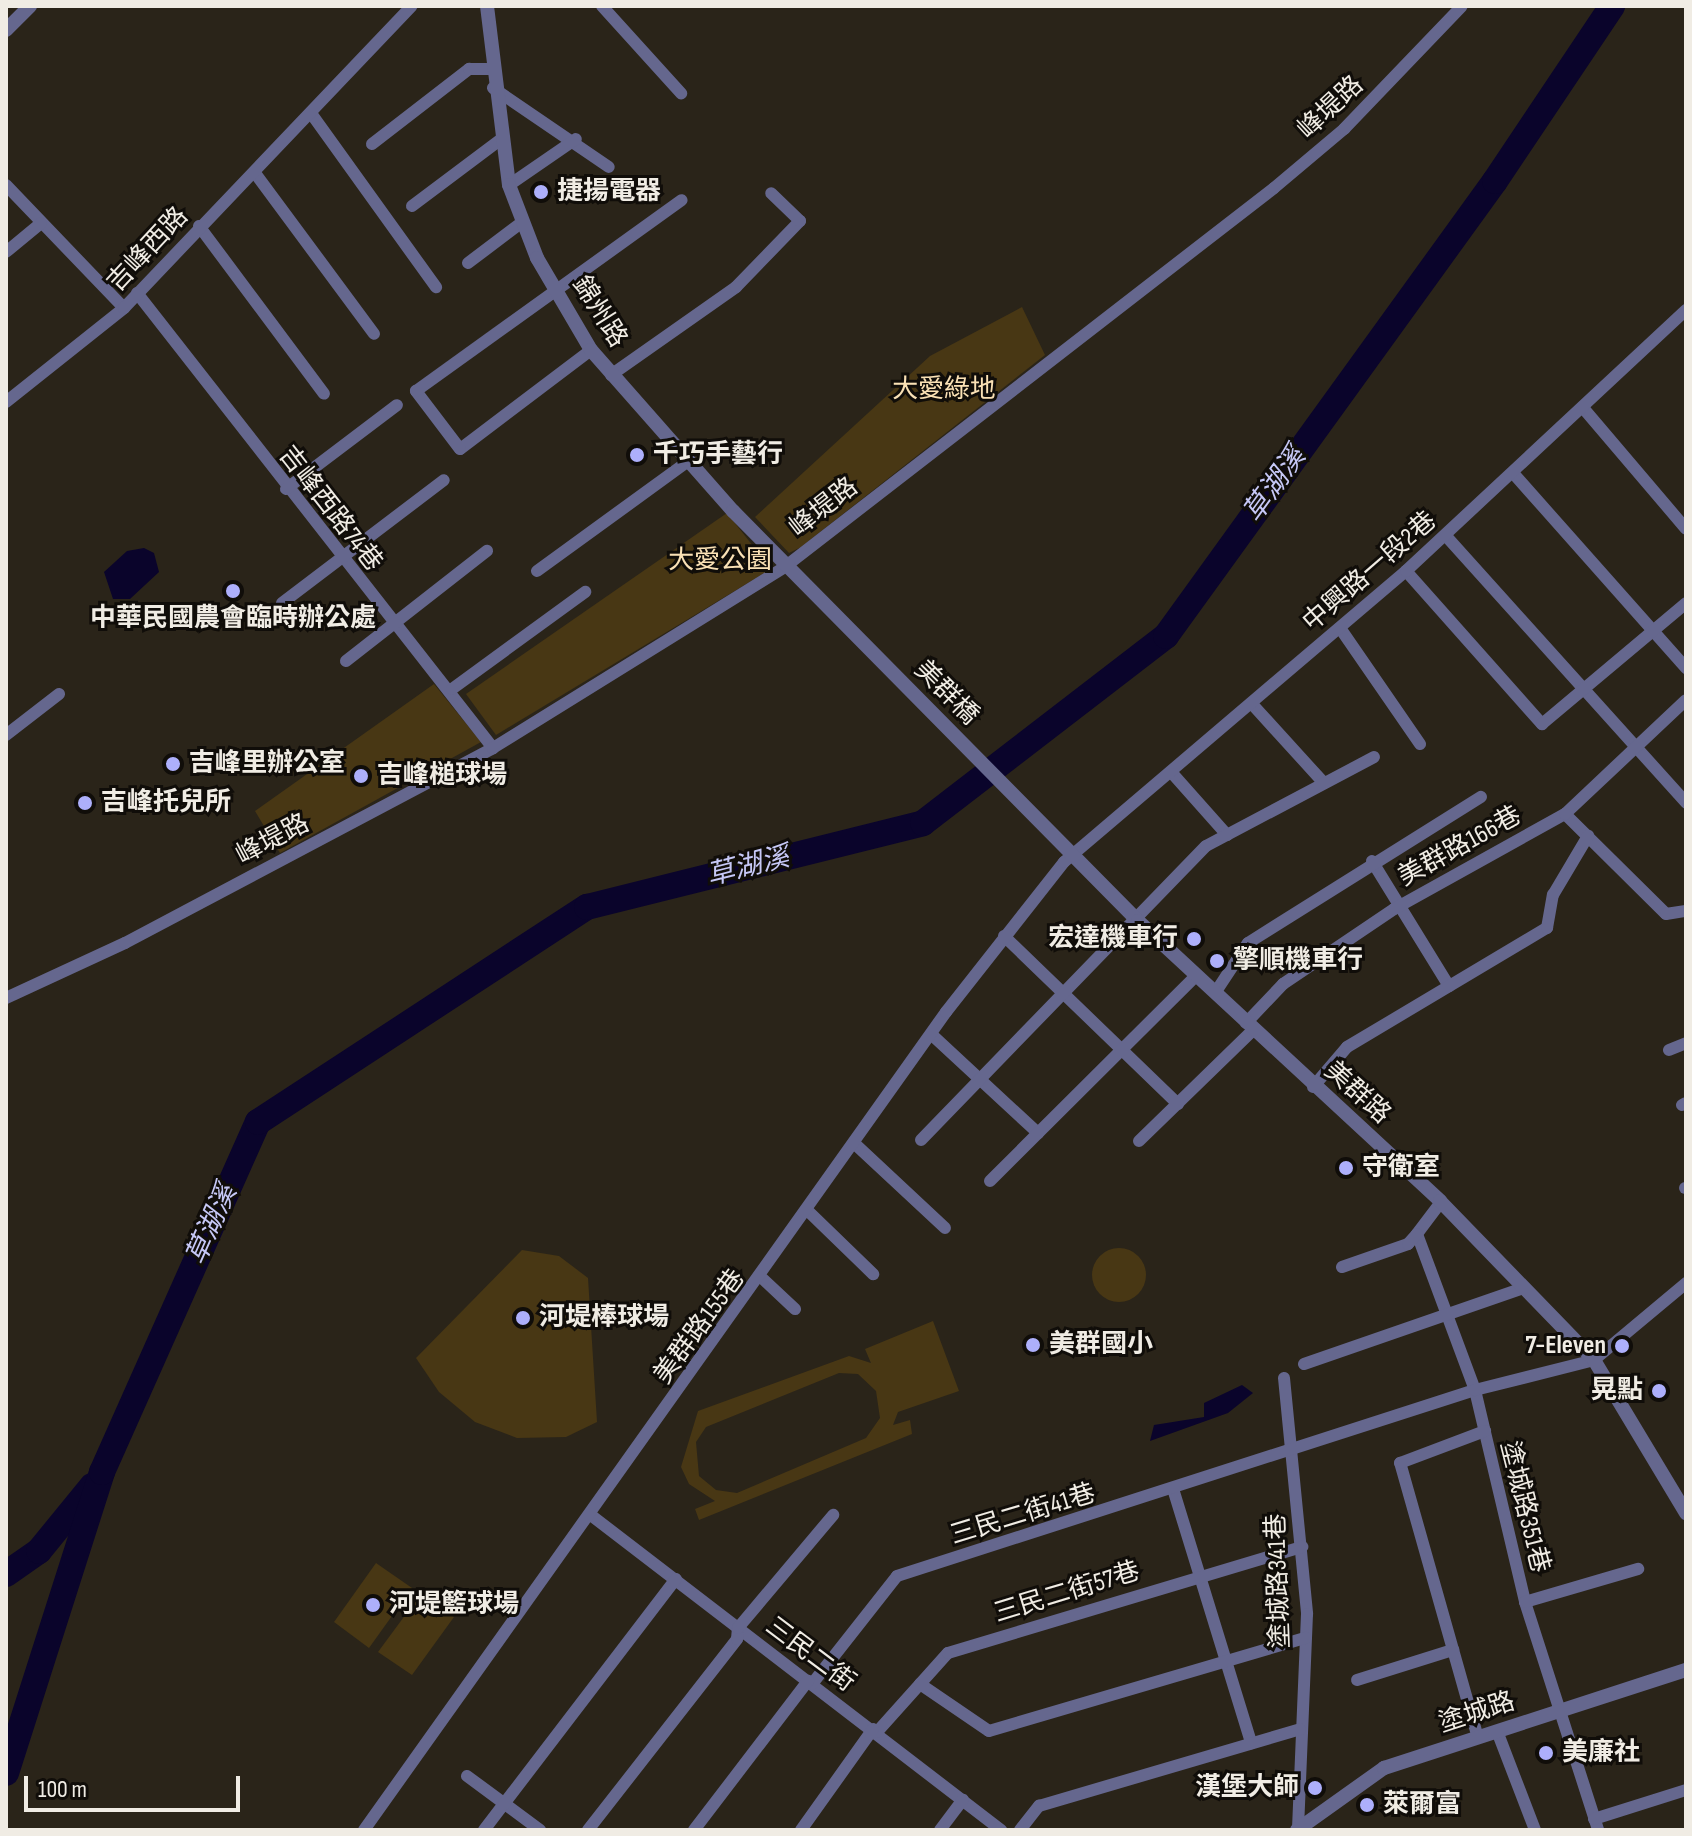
<!DOCTYPE html>
<meta charset="utf-8">
<style>
body{margin:0}
#map{position:relative;width:1692px;height:1836px;overflow:hidden;background:#2a2419;font-family:"Sofia Sans Condensed","Noto Sans TC",sans-serif}
div>[style]{position:absolute}
.green>*{inset:0;background:#483714}
.round{border-radius:50%}
.water>*{inset:0;background:#0a042b}
.river>*{height:26px;margin:-13px;padding:0 13px;transform-origin:13px;border-radius:13px;background:#0a042b}
.minor>*{height:12px;margin:-6px;padding:0 6px;transform-origin:6px;border-radius:6px;background:#65678e}
.tertiary>*{height:14px;margin:-7px;padding:0 7px;transform-origin:7px;border-radius:7px;background:#65678e}
.dots>*{width:22px;height:22px;translate:-50% -50%;box-sizing:border-box;border:4px solid #100d09;border-radius:50%}
span{translate:-50% -50%;white-space:nowrap;text-align:center;line-height:1.15;-webkit-text-stroke:6px #100d09;paint-order:stroke}
.street-label{font-size:26px;color:#f0ece4}
.poi-label{font-size:26px;color:#f0ece4;font-weight:700}
.left{translate:0 -50%;text-align:left}
.right{translate:-100% -50%;text-align:right}
.park-label{font-size:26px;color:#fae1b5}
.water-label{font-size:28px;color:#c6c8f6;font-style:italic}
.frame{position:absolute;inset:0;border:8px solid #f0ece4;pointer-events:none}
.scale{position:absolute;left:24px;top:1776px;width:216px;height:36px;box-sizing:border-box;border:4px solid #f0ece4;border-top:0;padding-left:10px;font-size:24px;line-height:28px;white-space:nowrap;color:#f0ece4;-webkit-text-stroke:6px #100d09;paint-order:stroke}
</style>
<div id="map">
<div class="green">
<div style="clip-path:polygon(1022px 307px,1045px 355px,801px 547px,789px 553px,755px 517px,930px 356px)"></div>
<div style="clip-path:polygon(727px 513px,771px 569px,496px 735px,466px 694px)"></div>
<div style="clip-path:polygon(434px 684px,481px 742px,280px 853px,255px 811px)"></div>
<div class="round" style="left:1092px;top:1248px;width:54px;height:54px"></div>
<div style="clip-path:polygon(522px 1250px,559px 1256px,588px 1278px,597px 1422px,566px 1437px,517px 1438px,475px 1422px,439px 1392px,416px 1358px)"></div>
<div style="clip-path:polygon(evenodd,933px 1321px,959px 1391px,898px 1412px,893px 1425px,910px 1420px,912px 1434px,699px 1520px,695px 1509px,715px 1501px,689px 1484px,681px 1467px,698px 1411px,849px 1356px,871px 1363px,865px 1349px,933px 1321px,839px 1373px,858px 1374px,876px 1391px,880px 1418px,866px 1438px,737px 1493px,716px 1490px,699px 1476px,696px 1442px,706px 1427px,839px 1373px)"></div>
<div style="clip-path:polygon(376px 1563px,412px 1588px,369px 1648px,334px 1622px)"></div>
<div style="clip-path:polygon(420px 1595px,454px 1617px,412px 1675px,378px 1652px)"></div>
</div>
<div class="water">
<div style="clip-path:polygon(144px 548px,154px 553px,159px 572px,130px 599px,113px 599px,104px 572px,127px 551px)"></div>
<div style="clip-path:polygon(1242px 1385px,1253px 1393px,1228px 1413px,1150px 1441px,1154px 1425px,1204px 1417px,1204px 1403px)"></div>
</div>
<div class="river">
<div style="left:6px;top:1574px;width:40px;rotate:-34.9deg"></div>
<div style="left:39px;top:1551px;width:84px;rotate:-50.8deg"></div>
<div style="left:6px;top:1773px;width:316px;rotate:-72.3deg"></div>
<div style="left:102px;top:1472px;width:383px;rotate:-66deg"></div>
<div style="left:258px;top:1122px;width:393px;rotate:-33.2deg"></div>
<div style="left:587px;top:907px;width:346px;rotate:-14deg"></div>
<div style="left:923px;top:823px;width:307px;rotate:-37.6deg"></div>
<div style="left:1166px;top:636px;width:561px;rotate:-54.13deg"></div>
<div style="left:1495px;top:181px;width:211px;rotate:-56.2deg"></div>
</div>
<div class="minor">
<div style="left:602px;top:6px;width:118px;rotate:47.8deg"></div>
<div style="left:493px;top:88px;width:140px;rotate:34.3deg"></div>
<div style="left:313px;top:116px;width:211px;rotate:54.3deg"></div>
<div style="left:372px;top:144px;width:123px;rotate:-37.7deg"></div>
<div style="left:469px;top:69px;width:21px"></div>
<div style="left:255px;top:173px;width:200px;rotate:53.5deg"></div>
<div style="left:6px;top:185px;width:170px;rotate:46.2deg"></div>
<div style="left:509px;top:185px;width:81px;rotate:-34.5deg"></div>
<div style="left:412px;top:206px;width:110px;rotate:-36.9deg"></div>
<div style="left:199px;top:226px;width:209px;rotate:53.3deg"></div>
<div style="left:6px;top:252px;width:45px;rotate:-39.6deg"></div>
<div style="left:468px;top:263px;width:66px;rotate:-37deg"></div>
<div style="left:137px;top:293px;width:578px;rotate:51.96deg"></div>
<div style="left:591px;top:350px;width:164px;rotate:142.9deg"></div>
<div style="left:460px;top:449px;width:73px;rotate:-127.2deg"></div>
<div style="left:416px;top:391px;width:327px;rotate:-35.7deg"></div>
<div style="left:611px;top:375px;width:153px;rotate:-35.1deg"></div>
<div style="left:736px;top:287px;width:92px;rotate:-45.9deg"></div>
<div style="left:800px;top:221px;width:40px;rotate:-136deg"></div>
<div style="left:6px;top:402px;width:151px;rotate:-38.5deg"></div>
<div style="left:124px;top:308px;width:417px;rotate:-46.4deg"></div>
<div style="left:1584px;top:409px;width:157px;rotate:49.6deg"></div>
<div style="left:1513px;top:473px;width:261px;rotate:48.4deg"></div>
<div style="left:286px;top:489px;width:139px;rotate:-37.1deg"></div>
<div style="left:1446px;top:536px;width:359px;rotate:48deg"></div>
<div style="left:537px;top:571px;width:185px;rotate:-36deg"></div>
<div style="left:1406px;top:571px;width:205px;rotate:48.4deg"></div>
<div style="left:1542px;top:724px;width:188px;rotate:-40deg"></div>
<div style="left:282px;top:603px;width:203px;rotate:-37.2deg"></div>
<div style="left:1340px;top:628px;width:141px;rotate:55.4deg"></div>
<div style="left:346px;top:661px;width:179px;rotate:-38deg"></div>
<div style="left:452px;top:689px;width:165px;rotate:-36.1deg"></div>
<div style="left:1252px;top:704px;width:107px;rotate:47.7deg"></div>
<div style="left:6px;top:735px;width:67px;rotate:-37.7deg"></div>
<div style="left:1172px;top:773px;width:83px;rotate:48.4deg"></div>
<div style="left:1565px;top:814px;width:142px;rotate:44.7deg"></div>
<div style="left:1666px;top:914px;width:20px;rotate:-9deg"></div>
<div style="left:1372px;top:861px;width:147px;rotate:58.4deg"></div>
<div style="left:1004px;top:936px;width:242px;rotate:44deg"></div>
<div style="left:1215px;top:993px;width:60px;rotate:-56.6deg"></div>
<div style="left:1248px;top:943px;width:275px;rotate:-32.1deg"></div>
<div style="left:6px;top:998px;width:131px;rotate:-24.8deg"></div>
<div style="left:125px;top:943px;width:416px;rotate:-27.9deg"></div>
<div style="left:493px;top:748px;width:345px;rotate:-31.8deg"></div>
<div style="left:786px;top:566px;width:617px;rotate:-37.76deg"></div>
<div style="left:1274px;top:188px;width:92px;rotate:-40.1deg"></div>
<div style="left:1344px;top:129px;width:170px;rotate:-46.2deg"></div>
<div style="left:1246px;top:1023px;width:54px;rotate:-46.5deg"></div>
<div style="left:1283px;top:984px;width:134px;rotate:-34deg"></div>
<div style="left:1394px;top:909px;width:196px;rotate:-29.1deg"></div>
<div style="left:1565px;top:814px;width:166px;rotate:-43.3deg"></div>
<div style="left:931px;top:1034px;width:146px;rotate:42.8deg"></div>
<div style="left:1669px;top:1050px;width:18px;rotate:-22deg"></div>
<div style="left:1313px;top:1087px;width:52px;rotate:-49.6deg"></div>
<div style="left:1347px;top:1047px;width:233px;rotate:-30.8deg"></div>
<div style="left:1547px;top:928px;width:34px;rotate:-80deg"></div>
<div style="left:1553px;top:895px;width:69px;rotate:-59.3deg"></div>
<div style="left:1682px;top:1105px;width:4px;rotate:-27deg"></div>
<div style="left:921px;top:1140px;width:409px;rotate:-45.9deg"></div>
<div style="left:1206px;top:846px;width:190px;rotate:-27.9deg"></div>
<div style="left:1139px;top:1141px;width:159px;rotate:-44.2deg"></div>
<div style="left:855px;top:1144px;width:123px;rotate:43deg"></div>
<div style="left:990px;top:1181px;width:292px;rotate:-44.9deg"></div>
<div style="left:1685px;top:1188px;width:1px"></div>
<div style="left:1441px;top:1202px;width:40px;rotate:127deg"></div>
<div style="left:1417px;top:1234px;width:166px;rotate:69.6deg"></div>
<div style="left:1475px;top:1390px;width:218px;rotate:76.7deg"></div>
<div style="left:1525px;top:1602px;width:239px;rotate:72.2deg"></div>
<div style="left:808px;top:1211px;width:91px;rotate:44.1deg"></div>
<div style="left:1342px;top:1267px;width:70px;rotate:-19.2deg"></div>
<div style="left:1408px;top:1244px;width:13px;rotate:-48deg"></div>
<div style="left:763px;top:1279px;width:44px;rotate:43.2deg"></div>
<div style="left:1304px;top:1364px;width:233px;rotate:-19.1deg"></div>
<div style="left:1284px;top:1378px;width:237px;rotate:84.4deg"></div>
<div style="left:1307px;top:1614px;width:216px;rotate:92.4deg"></div>
<div style="left:1174px;top:1492px;width:263px;rotate:72.9deg"></div>
<div style="left:592px;top:1516px;width:516px;rotate:37.51deg"></div>
<div style="left:1525px;top:1602px;width:118px;rotate:-16.3deg"></div>
<div style="left:1357px;top:1680px;width:101px;rotate:-17.4deg"></div>
<div style="left:812px;top:1684px;width:137px;rotate:-51.8deg"></div>
<div style="left:897px;top:1576px;width:607px;rotate:-17.84deg"></div>
<div style="left:1475px;top:1390px;width:123px;rotate:-14.1deg"></div>
<div style="left:1594px;top:1360px;width:120px;rotate:-39.9deg"></div>
<div style="left:920px;top:1684px;width:83px;rotate:34.3deg"></div>
<div style="left:989px;top:1731px;width:330px;rotate:-16.4deg"></div>
<div style="left:1497px;top:1731px;width:106px;rotate:69deg"></div>
<div style="left:877px;top:1732px;width:106px;rotate:-48.1deg"></div>
<div style="left:948px;top:1653px;width:370px;rotate:-16.7deg"></div>
<div style="left:1478px;top:1738px;width:286px;rotate:-105.8deg"></div>
<div style="left:1400px;top:1463px;width:91px;rotate:-20.6deg"></div>
<div style="left:467px;top:1776px;width:91px;rotate:36.5deg"></div>
<div style="left:1594px;top:1819px;width:96px;rotate:-17.5deg"></div>
<div style="left:364px;top:1830px;width:1004px;rotate:-54.57deg"></div>
<div style="left:946px;top:1012px;width:191px;rotate:-51.8deg"></div>
<div style="left:1064px;top:862px;width:449px;rotate:-40.4deg"></div>
<div style="left:1406px;top:571px;width:383px;rotate:-43deg"></div>
<div style="left:484px;top:1830px;width:316px;rotate:-52.6deg"></div>
<div style="left:588px;top:1830px;width:242px;rotate:-52deg"></div>
<div style="left:737px;top:1639px;width:11px;rotate:-85deg"></div>
<div style="left:738px;top:1628px;width:148px;rotate:-49.9deg"></div>
<div style="left:694px;top:1830px;width:188px;rotate:-52.6deg"></div>
<div style="left:801px;top:1830px;width:124px;rotate:-54.5deg"></div>
<div style="left:940px;top:1830px;width:38px;rotate:-53deg"></div>
<div style="left:1020px;top:1830px;width:31px;rotate:-52deg"></div>
<div style="left:1039px;top:1806px;width:272px;rotate:-16.4deg"></div>
</div>
<div class="tertiary">
<div style="left:487px;top:6px;width:180px;rotate:83deg"></div>
<div style="left:509px;top:185px;width:78px;rotate:69deg"></div>
<div style="left:537px;top:258px;width:107px;rotate:59.6deg"></div>
<div style="left:591px;top:350px;width:215px;rotate:48.6deg"></div>
<div style="left:733px;top:511px;width:576px;rotate:45.35deg"></div>
<div style="left:1138px;top:921px;width:412px;rotate:42.8deg"></div>
<div style="left:1440px;top:1201px;width:221px;rotate:45.9deg"></div>
<div style="left:1594px;top:1360px;width:179px;rotate:59deg"></div>
<div style="left:6px;top:30px;width:34px;rotate:-45deg"></div>
<div style="left:1297px;top:1830px;width:107px;rotate:-35.5deg"></div>
<div style="left:1384px;top:1768px;width:318px;rotate:-18deg"></div>
</div>
<div class="dots">
<div style="left:541px;top:192px;background:#adaffb"></div>
<div style="left:637px;top:455px;background:#adaffb"></div>
<div style="left:233px;top:591px;background:#adaffb"></div>
<div style="left:173px;top:764px;background:#adaffb"></div>
<div style="left:361px;top:776px;background:#adaffb"></div>
<div style="left:85px;top:803px;background:#adaffb"></div>
<div style="left:1194px;top:939px;background:#adaffb"></div>
<div style="left:1217px;top:961px;background:#adaffb"></div>
<div style="left:1346px;top:1168px;background:#adaffb"></div>
<div style="left:523px;top:1318px;background:#adaffb"></div>
<div style="left:1033px;top:1345px;background:#adaffb"></div>
<div style="left:1622px;top:1346px;background:#adaffb"></div>
<div style="left:1659px;top:1391px;background:#adaffb"></div>
<div style="left:373px;top:1605px;background:#adaffb"></div>
<div style="left:1546px;top:1753px;background:#adaffb"></div>
<div style="left:1315px;top:1788px;background:#adaffb"></div>
<div style="left:1367px;top:1805px;background:#adaffb"></div>
</div>
<div class="street-label">
<span style="left:1331px;top:108px;rotate:-43deg">峰堤路</span>
<span style="left:148px;top:250px;rotate:-47deg">吉峰西路</span>
<span style="left:599px;top:312px;rotate:58deg">錦州路</span>
<span style="left:824px;top:508px;rotate:-38deg">峰堤路</span>
<span style="left:330px;top:509px;rotate:52deg">吉峰西路74巷</span>
<span style="left:1370px;top:572px;rotate:-41deg">中興路一段2巷</span>
<span style="left:946px;top:693px;rotate:45deg">美群橋</span>
<span style="left:273px;top:840px;rotate:-28deg">峰堤路</span>
<span style="left:1460px;top:847px;rotate:-29deg">美群路166巷</span>
<span style="left:1357px;top:1093px;rotate:42deg">美群路</span>
<span style="left:700px;top:1327px;rotate:-54deg">美群路155巷</span>
<span style="left:1524px;top:1507px;rotate:76deg">塗城路351巷</span>
<span style="left:1023px;top:1515px;rotate:-17deg">三民二街41巷</span>
<span style="left:1279px;top:1581px;rotate:-92deg">塗城路341巷</span>
<span style="left:1067px;top:1593px;rotate:-17deg">三民二街57巷</span>
<span style="left:810px;top:1655px;rotate:37deg">三民二街</span>
<span style="left:1477px;top:1713px;rotate:-18deg">塗城路</span>
</div>
<div class="poi-label">
<span class="left" style="left:557px;top:192px">捷揚電器</span>
<span class="left" style="left:653px;top:455px">千巧手藝行</span>
<span style="left:233px;top:619px">中華民國農會臨時辦公處</span>
<span class="left" style="left:189px;top:764px">吉峰里辦公室</span>
<span class="left" style="left:377px;top:776px">吉峰槌球場</span>
<span class="left" style="left:101px;top:803px">吉峰托兒所</span>
<span class="right" style="left:1178px;top:939px">宏達機車行</span>
<span class="left" style="left:1233px;top:961px">擎順機車行</span>
<span class="left" style="left:1362px;top:1168px">守衛室</span>
<span class="left" style="left:539px;top:1318px">河堤棒球場</span>
<span class="left" style="left:1049px;top:1345px">美群國小</span>
<span class="right" style="left:1606px;top:1346px">7-Eleven</span>
<span class="right" style="left:1643px;top:1391px">晃點</span>
<span class="left" style="left:389px;top:1605px">河堤籃球場</span>
<span class="left" style="left:1562px;top:1753px">美廉社</span>
<span class="right" style="left:1299px;top:1788px">漢堡大師</span>
<span class="left" style="left:1383px;top:1805px">萊爾富</span>
</div>
<div class="park-label">
<span style="left:944px;top:390px">大愛綠地</span>
<span style="left:720px;top:561px">大愛公園</span>
</div>
<div class="water-label">
<span style="left:1275px;top:485px;rotate:-54deg">草湖溪</span>
<span style="left:748px;top:867px;rotate:-14deg">草湖溪</span>
<span style="left:212px;top:1225px;rotate:-66deg">草湖溪</span>
</div>
<div class="frame"></div>
<div class="scale">100 m</div>
</div>
